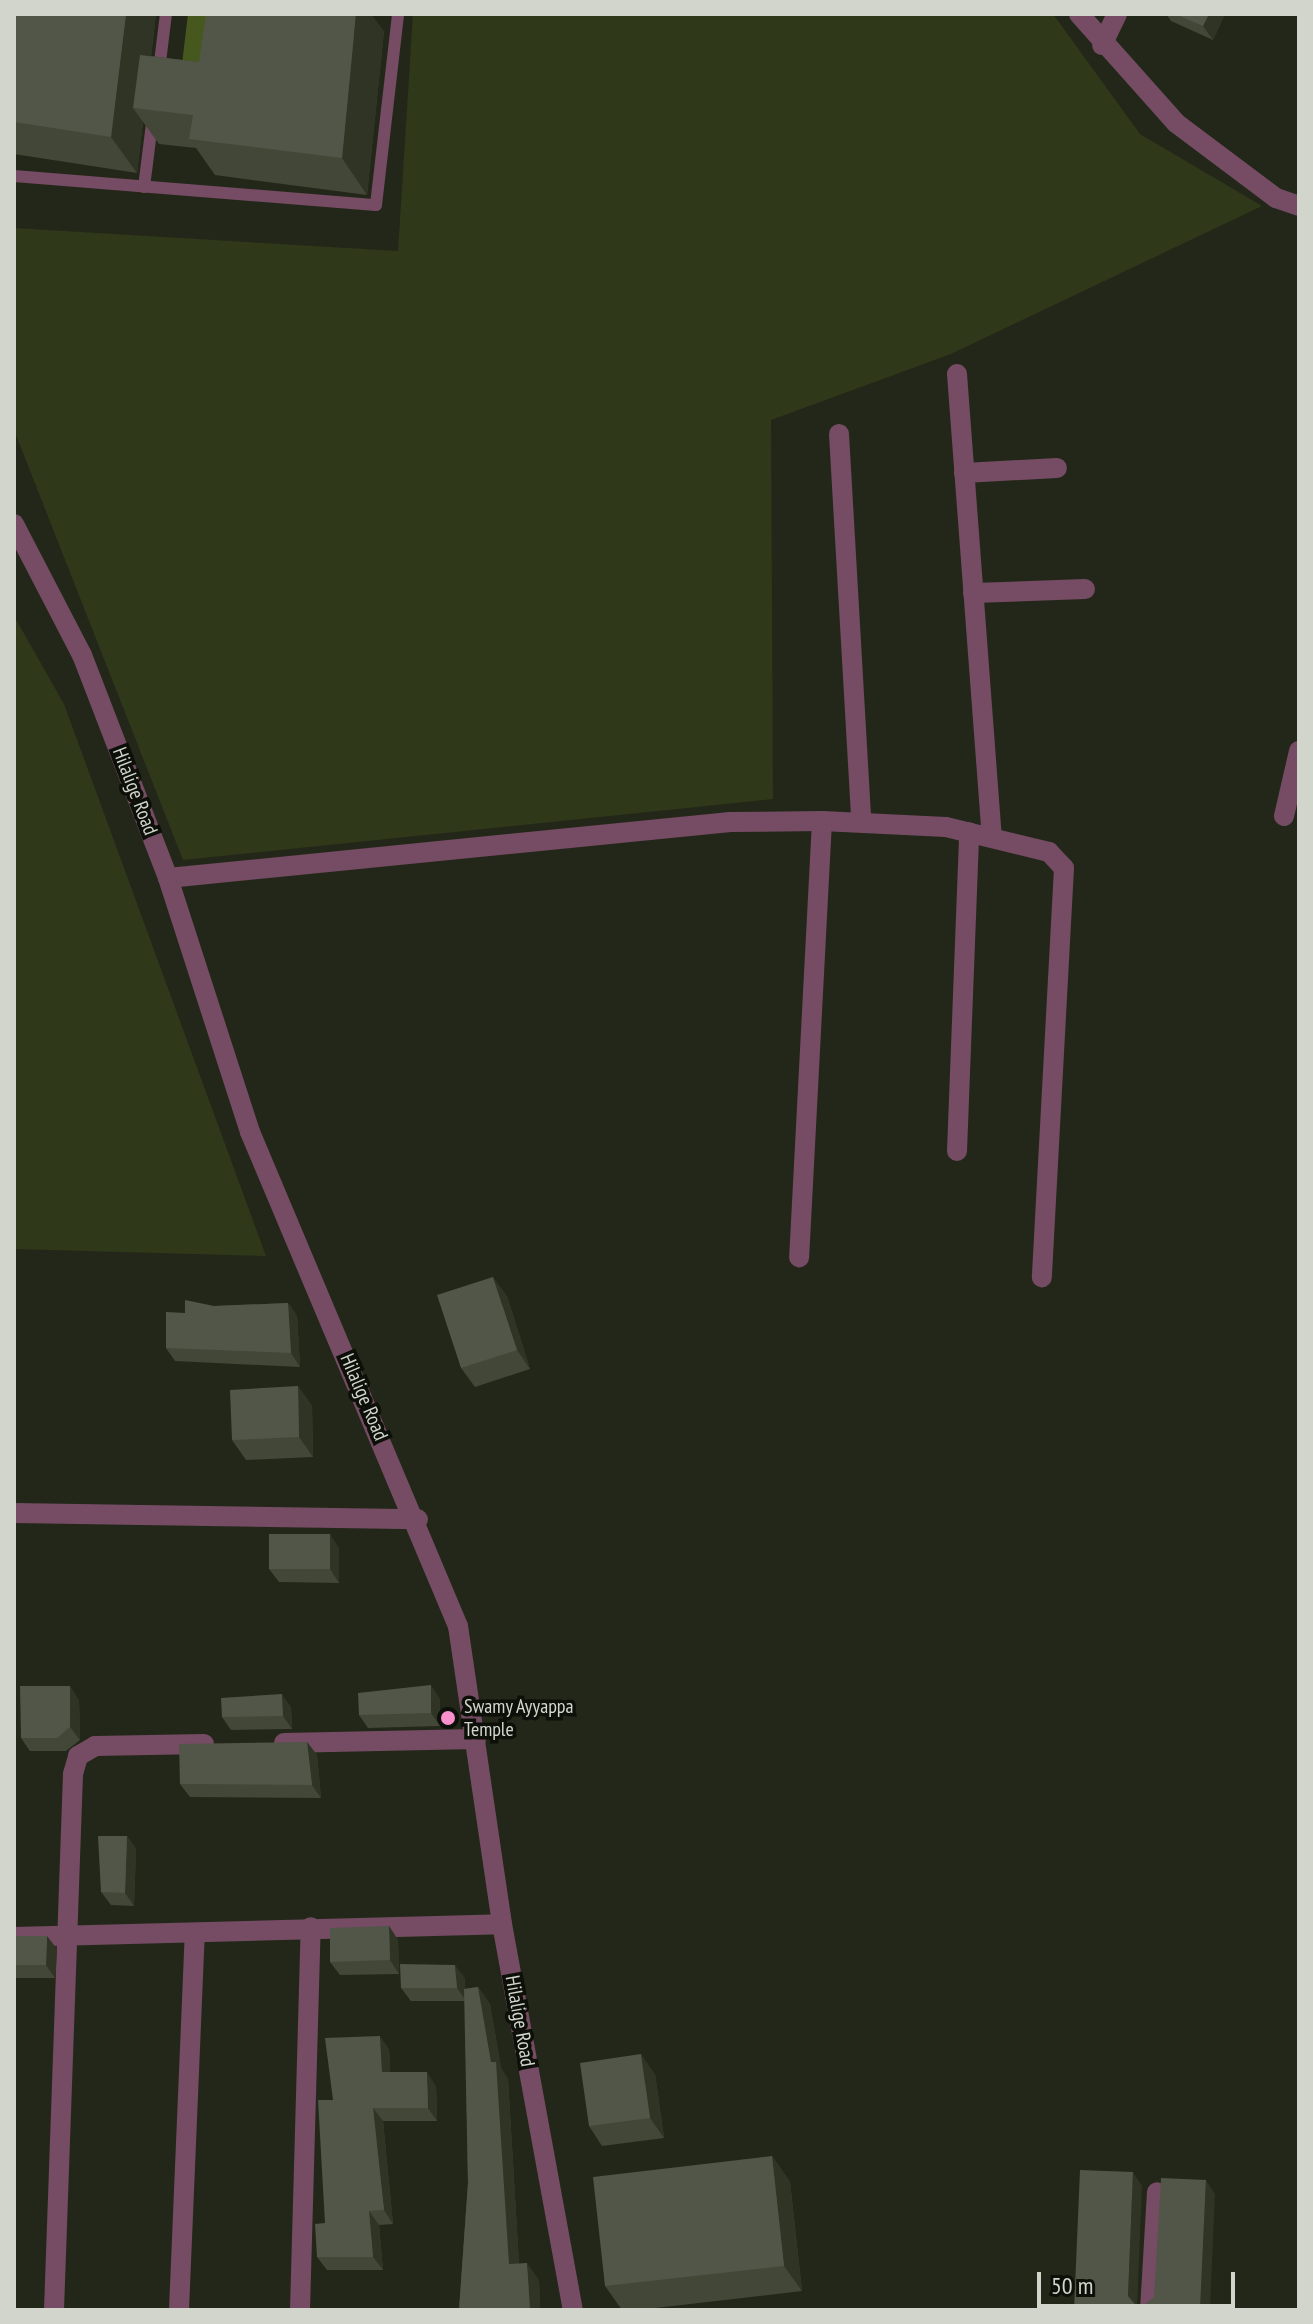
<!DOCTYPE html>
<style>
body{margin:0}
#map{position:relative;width:1313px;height:2324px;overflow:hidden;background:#232719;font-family:"PT Sans Narrow",sans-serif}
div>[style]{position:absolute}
.green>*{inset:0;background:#2f3818}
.water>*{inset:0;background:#47581f}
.service>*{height:12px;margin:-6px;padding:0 6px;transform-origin:6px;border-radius:6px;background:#754c63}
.minor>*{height:20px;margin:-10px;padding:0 10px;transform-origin:10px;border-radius:10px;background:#754c63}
.tertiary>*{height:20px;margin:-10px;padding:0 10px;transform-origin:10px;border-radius:10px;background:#754c63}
.wall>*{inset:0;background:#424738}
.shaded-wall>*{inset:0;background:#2f3425}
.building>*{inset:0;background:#515648}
.dots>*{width:22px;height:22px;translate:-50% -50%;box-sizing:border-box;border:4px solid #0d0f09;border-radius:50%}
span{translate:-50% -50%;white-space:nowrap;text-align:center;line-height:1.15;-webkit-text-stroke:7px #0d0f09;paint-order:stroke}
.street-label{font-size:20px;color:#d1d5cc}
.poi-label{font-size:20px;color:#d1d5cc}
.left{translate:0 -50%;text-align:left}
.frame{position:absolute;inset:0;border:16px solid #d1d5cc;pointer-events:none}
.scale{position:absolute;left:1037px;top:2272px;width:198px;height:36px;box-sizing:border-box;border:4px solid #d1d5cc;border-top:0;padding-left:10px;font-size:24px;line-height:28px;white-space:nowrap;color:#d1d5cc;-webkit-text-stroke:6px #0d0f09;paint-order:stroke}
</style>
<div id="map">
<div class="green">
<div style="clip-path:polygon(413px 14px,1053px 14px,1140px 134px,1262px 206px,951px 354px,771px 420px,773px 799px,183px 860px,14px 430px,14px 228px,398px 251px)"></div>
<div style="clip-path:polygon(14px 616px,64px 704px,266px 1256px,14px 1249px)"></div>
</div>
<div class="water">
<div style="clip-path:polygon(188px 14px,212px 16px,205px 90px,179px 89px)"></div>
</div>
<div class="service">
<div style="left:159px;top:70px;width:56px;rotate:-82.9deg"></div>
<div style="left:14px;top:176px;width:363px;rotate:4.6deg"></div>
<div style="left:376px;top:205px;width:192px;rotate:-83.4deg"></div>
<div style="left:144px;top:187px;width:72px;rotate:-82.8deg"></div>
</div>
<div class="minor">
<div style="left:1102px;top:45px;width:34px;rotate:-64deg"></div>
<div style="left:957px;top:374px;width:465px;rotate:85.7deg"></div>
<div style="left:839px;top:434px;width:384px;rotate:86.7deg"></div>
<div style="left:964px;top:473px;width:93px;rotate:-3.1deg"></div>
<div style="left:973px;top:593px;width:112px;rotate:-2deg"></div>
<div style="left:1284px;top:816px;width:67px;rotate:-77deg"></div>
<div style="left:822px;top:821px;width:124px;rotate:2.8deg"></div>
<div style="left:946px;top:827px;width:106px;rotate:13.6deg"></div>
<div style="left:1049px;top:852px;width:22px;rotate:47deg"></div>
<div style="left:1064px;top:868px;width:410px;rotate:93.1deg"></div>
<div style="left:168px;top:878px;width:565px;rotate:-5.69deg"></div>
<div style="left:730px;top:822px;width:92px;rotate:-0.6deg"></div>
<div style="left:822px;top:821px;width:437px;rotate:93deg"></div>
<div style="left:957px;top:1151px;width:319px;rotate:-87.8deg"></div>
<div style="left:14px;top:1513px;width:404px;rotate:0.9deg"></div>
<div style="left:284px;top:1743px;width:192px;rotate:-1.2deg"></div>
<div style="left:14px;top:1937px;width:488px;rotate:-1.5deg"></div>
<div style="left:54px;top:2310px;width:536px;rotate:-87.97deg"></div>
<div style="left:73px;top:1774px;width:19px;rotate:-74deg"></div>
<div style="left:78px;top:1756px;width:20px;rotate:-30deg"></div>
<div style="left:95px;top:1746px;width:109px;rotate:-1.1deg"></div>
<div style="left:179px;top:2310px;width:377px;rotate:-87.6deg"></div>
<div style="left:300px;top:2310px;width:383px;rotate:-88.4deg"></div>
<div style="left:1150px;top:2310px;width:118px;rotate:-86.6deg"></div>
</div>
<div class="tertiary">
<div style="left:1079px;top:14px;width:146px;rotate:48.3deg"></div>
<div style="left:1176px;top:123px;width:125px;rotate:36.9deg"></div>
<div style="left:1276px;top:198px;width:24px;rotate:19deg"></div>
<div style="left:14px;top:524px;width:148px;rotate:62.6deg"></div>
<div style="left:82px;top:655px;width:239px;rotate:68.9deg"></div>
<div style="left:168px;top:878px;width:267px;rotate:72.1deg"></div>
<div style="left:250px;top:1132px;width:536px;rotate:67.17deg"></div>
<div style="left:458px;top:1626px;width:301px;rotate:81.6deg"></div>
<div style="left:502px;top:1924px;width:392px;rotate:79.6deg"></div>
</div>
<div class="wall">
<div style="clip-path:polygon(14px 14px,156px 14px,151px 56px,199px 62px,384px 31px,367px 195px,215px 175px,196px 148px,159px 144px,143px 122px,137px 173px,14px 154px)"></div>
<div style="clip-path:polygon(1166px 14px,1225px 14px,1213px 40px,1171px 21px)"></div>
<div style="clip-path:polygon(507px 1296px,530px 1369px,475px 1387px,461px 1368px)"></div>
<div style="clip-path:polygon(288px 1303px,297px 1316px,300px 1367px,175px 1361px,166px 1348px,185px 1313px,214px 1306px)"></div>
<div style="clip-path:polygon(298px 1386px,312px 1406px,313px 1457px,246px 1460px,232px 1440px)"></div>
<div style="clip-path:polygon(339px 1548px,339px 1583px,279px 1582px,269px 1569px)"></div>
<div style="clip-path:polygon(440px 1699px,440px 1726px,368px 1728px,359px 1715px)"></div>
<div style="clip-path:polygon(79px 1700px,80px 1740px,66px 1751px,30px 1751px,21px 1738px)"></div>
<div style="clip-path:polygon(291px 1707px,292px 1729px,231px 1730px,222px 1717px)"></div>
<div style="clip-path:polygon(307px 1742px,317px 1755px,321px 1798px,190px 1797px,180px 1784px)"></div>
<div style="clip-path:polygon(127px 1836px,136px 1849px,134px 1906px,111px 1905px,101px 1892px)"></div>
<div style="clip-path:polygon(389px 1926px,398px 1940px,399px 1974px,340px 1975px,330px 1962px)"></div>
<div style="clip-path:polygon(14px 1936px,57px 1949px,55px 1978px,16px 1978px,14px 1976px)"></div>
<div style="clip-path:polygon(465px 1978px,465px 1989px,478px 1987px,490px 2004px,501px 2068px,508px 2079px,519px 2264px,539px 2280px,540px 2310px,459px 2310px,468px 2183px,465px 2001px,411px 2001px,401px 1988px)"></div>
<div style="clip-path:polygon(389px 2049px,390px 2072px,436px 2086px,437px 2121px,383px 2121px,393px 2224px,379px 2225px,383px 2270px,327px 2270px,317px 2257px,325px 2223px)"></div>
<div style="clip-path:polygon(655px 2074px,664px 2138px,602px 2146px,589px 2126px)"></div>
<div style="clip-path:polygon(772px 2156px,790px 2182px,802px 2291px,638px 2310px,622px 2310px,605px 2286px)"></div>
</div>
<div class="shaded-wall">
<div style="clip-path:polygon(126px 14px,156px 14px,145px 109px,133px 108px,143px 122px,137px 173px,111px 137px)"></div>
<div style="clip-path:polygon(356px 14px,371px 14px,384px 31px,367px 195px,342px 158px)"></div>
<div style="clip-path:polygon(1209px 14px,1225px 14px,1213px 40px,1203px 26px)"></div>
<div style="clip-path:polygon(493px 1277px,507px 1296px,530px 1369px,517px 1350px)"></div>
<div style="clip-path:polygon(288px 1303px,297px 1316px,300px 1367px,291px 1353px)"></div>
<div style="clip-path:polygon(298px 1386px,312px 1406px,313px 1457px,299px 1437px)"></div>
<div style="clip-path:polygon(14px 1450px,15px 1452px,15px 1498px,14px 1497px)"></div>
<div style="clip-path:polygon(330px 1534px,339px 1548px,339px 1583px,330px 1569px)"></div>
<div style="clip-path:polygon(431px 1685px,440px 1699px,440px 1726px,431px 1713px)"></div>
<div style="clip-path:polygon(70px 1686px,79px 1700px,80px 1740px,70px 1727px)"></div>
<div style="clip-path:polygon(282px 1694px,291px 1707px,292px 1729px,283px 1716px)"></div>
<div style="clip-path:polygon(307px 1742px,317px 1755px,321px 1798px,312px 1785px)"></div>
<div style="clip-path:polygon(127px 1836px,136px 1849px,134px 1906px,125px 1893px)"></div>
<div style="clip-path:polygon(389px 1926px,398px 1940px,399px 1974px,390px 1960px)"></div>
<div style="clip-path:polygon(47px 1936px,57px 1949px,55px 1978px,46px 1965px)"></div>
<div style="clip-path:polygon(455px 1965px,465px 1978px,466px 2001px,457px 1988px)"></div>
<div style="clip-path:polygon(478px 1987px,490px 2004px,501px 2068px,508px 2079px,520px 2280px,509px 2264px)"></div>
<div style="clip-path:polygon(380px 2036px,389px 2049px,391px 2086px,382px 2072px)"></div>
<div style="clip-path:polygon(641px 2054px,655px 2074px,664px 2138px,650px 2118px)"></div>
<div style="clip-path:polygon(427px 2072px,436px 2086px,437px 2121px,428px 2108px)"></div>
<div style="clip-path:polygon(373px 2108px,383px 2121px,393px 2224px,384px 2210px)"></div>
<div style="clip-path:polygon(772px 2156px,790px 2182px,802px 2291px,784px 2266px)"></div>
<div style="clip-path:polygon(1133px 2172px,1142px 2186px,1137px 2309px,1128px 2296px)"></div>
<div style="clip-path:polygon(1206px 2180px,1215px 2194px,1210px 2310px,1200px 2310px)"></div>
<div style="clip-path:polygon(369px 2211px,379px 2225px,383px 2270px,373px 2257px)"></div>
<div style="clip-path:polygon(527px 2263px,539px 2280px,540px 2310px,530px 2310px)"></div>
</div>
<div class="building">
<div style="clip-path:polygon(14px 14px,126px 14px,111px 137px,14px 122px)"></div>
<div style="clip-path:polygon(206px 14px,356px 14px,342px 158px,189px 139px,193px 115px,133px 108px,140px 55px,199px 62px)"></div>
<div style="clip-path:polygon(1175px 14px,1209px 14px,1203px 26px)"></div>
<div style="clip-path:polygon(493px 1277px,517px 1350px,461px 1368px,437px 1295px)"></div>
<div style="clip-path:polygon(185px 1300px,214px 1306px,288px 1303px,291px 1353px,166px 1348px,166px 1312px,185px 1313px)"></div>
<div style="clip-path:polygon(298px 1386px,299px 1437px,232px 1440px,230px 1390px)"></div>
<div style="clip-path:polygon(269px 1534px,330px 1534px,330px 1569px,269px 1569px)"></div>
<div style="clip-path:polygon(431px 1685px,431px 1713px,359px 1715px,358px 1693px)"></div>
<div style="clip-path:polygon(20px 1686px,70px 1686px,70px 1727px,57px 1738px,21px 1738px)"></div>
<div style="clip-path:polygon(282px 1694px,283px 1716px,222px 1717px,221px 1698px)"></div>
<div style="clip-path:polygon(307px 1742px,312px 1785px,180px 1784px,179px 1744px)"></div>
<div style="clip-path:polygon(98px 1836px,127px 1836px,125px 1893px,101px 1892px)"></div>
<div style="clip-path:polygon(389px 1926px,390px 1960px,330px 1962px,330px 1928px)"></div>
<div style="clip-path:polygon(14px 1936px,47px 1936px,46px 1965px,14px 1965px)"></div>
<div style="clip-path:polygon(400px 1964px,455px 1965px,457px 1988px,401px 1988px)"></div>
<div style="clip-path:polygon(478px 1987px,491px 2062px,496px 2062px,509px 2264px,527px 2263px,530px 2310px,459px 2310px,468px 2183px,464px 1989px)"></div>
<div style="clip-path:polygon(380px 2036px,382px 2072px,427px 2072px,428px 2108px,373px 2108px,384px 2210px,369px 2211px,373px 2257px,317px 2257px,315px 2224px,325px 2223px,318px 2100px,333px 2100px,325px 2038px)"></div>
<div style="clip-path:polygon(641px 2054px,650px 2118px,589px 2126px,580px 2063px)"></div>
<div style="clip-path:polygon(772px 2156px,784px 2266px,605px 2286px,593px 2177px)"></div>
<div style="clip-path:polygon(1080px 2170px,1133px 2172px,1128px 2296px,1139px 2309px,1154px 2297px,1161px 2178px,1206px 2180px,1200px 2310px,1074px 2310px)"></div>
</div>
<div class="dots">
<div style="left:448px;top:1718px;background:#f890cc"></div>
</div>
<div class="street-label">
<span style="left:135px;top:791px;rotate:69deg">Hilalige Road</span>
<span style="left:364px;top:1397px;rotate:67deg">Hilalige Road</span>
<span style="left:520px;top:2021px;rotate:80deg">Hilalige Road</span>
</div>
<div class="poi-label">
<span class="left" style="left:464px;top:1718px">Swamy Ayyappa<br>Temple</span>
</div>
<div class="frame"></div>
<div class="scale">50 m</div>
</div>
